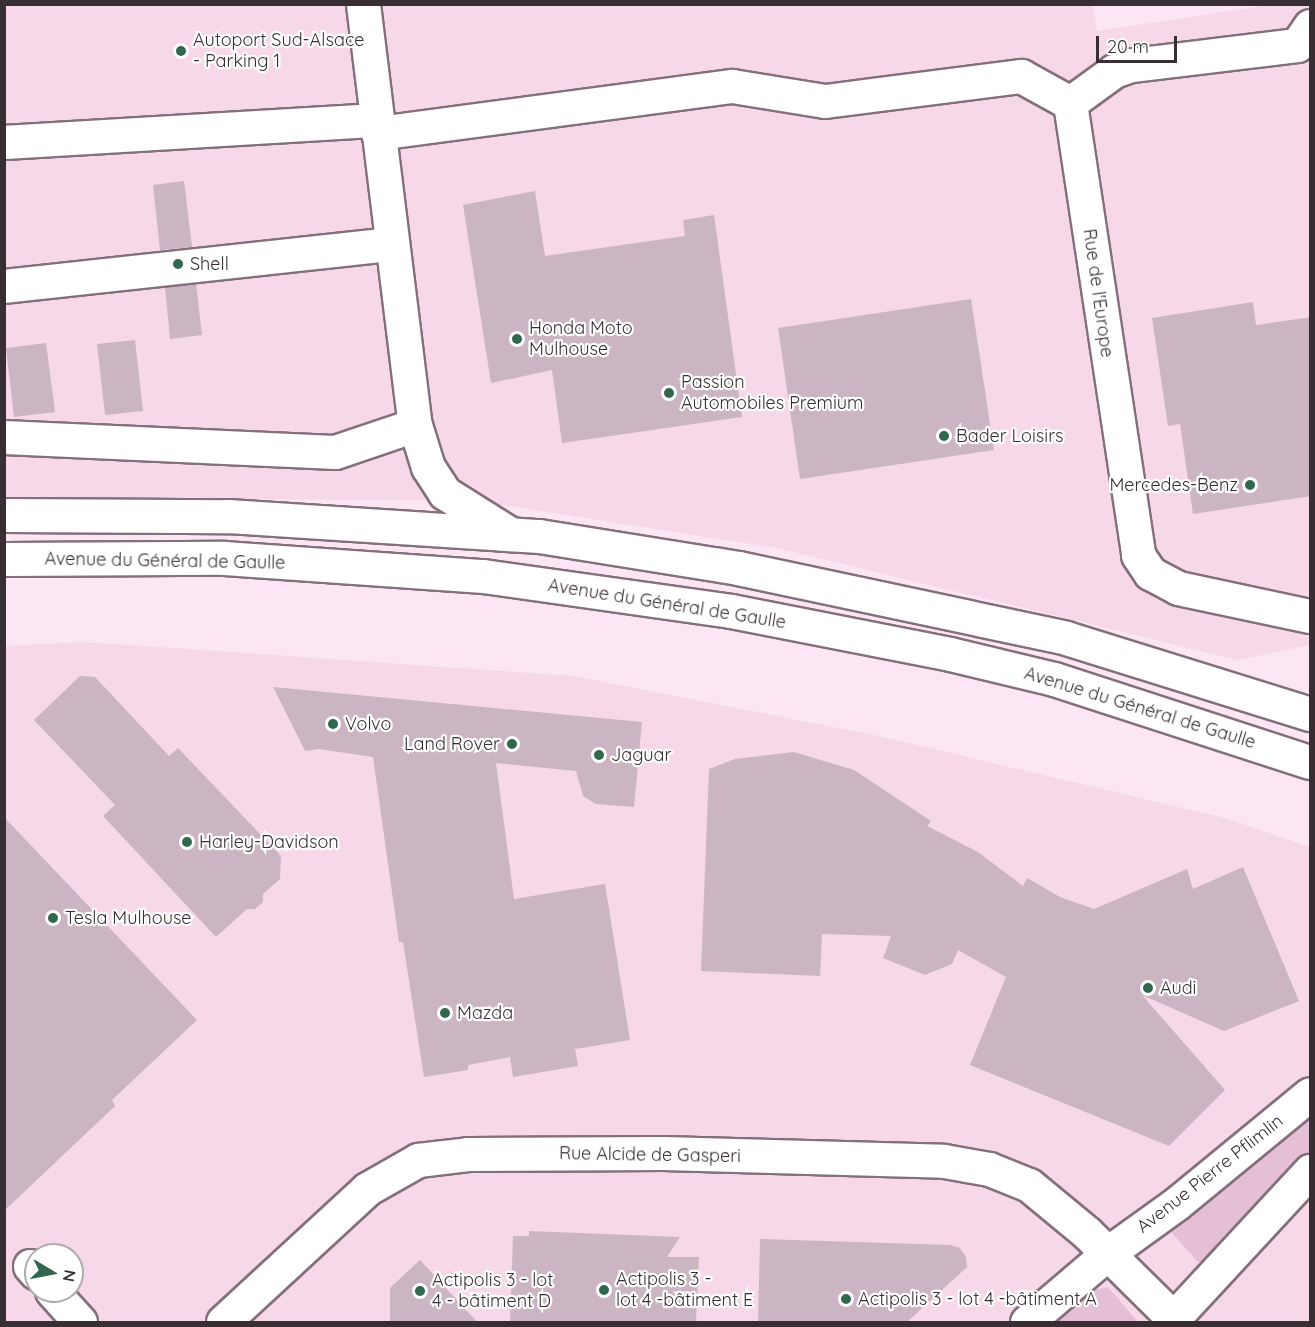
<!DOCTYPE html>
<meta charset="utf-8">
<style>
body{margin:0}
#map{position:relative;width:1315px;height:1327px;overflow:hidden;background:#fde6f3;font-family:Quicksand,sans-serif}
div>[style]{position:absolute}
.built>*{inset:0;background:#f6d8e9}
.green>*{inset:0;background:#e5bfd6}
.building>*{inset:0;background:#cbb5c2}
.roads{filter:drop-shadow(2px 0 #84707c) drop-shadow(-2px 0 #84707c) drop-shadow(0 2px #84707c) drop-shadow(0 -2px #84707c)}
.minor>*{height:33px;margin:-16.5px;padding:0 16.5px;transform-origin:16.5px;border-radius:16.5px;background:#fff}
.major>*{height:33px;margin:-16.5px;padding:0 16.5px;transform-origin:16.5px;border-radius:16.5px;background:#fff}
.dots>*{width:16px;height:16px;translate:-50% -50%;box-sizing:border-box;border:3px solid #fff;border-radius:50%}
span{translate:-50% -50%;white-space:nowrap;text-align:center;line-height:1.15;-webkit-text-stroke:4.5px #fff;paint-order:stroke}
.poi-label{font-size:18px;color:#382f34}
.left{translate:0 -50%;text-align:left}
.right{translate:-100% -50%;text-align:right}
.street-label{font-size:18px;color:#382f34}
.frame{position:absolute;inset:0;border:6px solid #382f34;pointer-events:none}
.north{position:absolute;left:24px;top:1243px;width:60px;height:60px;box-sizing:border-box;background:#fff;border:2px solid #afacae;border-radius:50%;rotate:100deg;font-size:16px;font-weight:700;line-height:24px;text-align:center;color:#382f34}
.north::after{content:'';display:block;margin:auto;width:21px;height:27px;background:#30674e;clip-path:polygon(50% 0,100% 100%,50% 72%,0 100%)}
.scale{position:absolute;left:1096px;top:36px;width:81px;height:27px;box-sizing:border-box;border:3px solid #382f34;border-top:0;padding-left:8px;font-size:18px;line-height:21px;white-space:nowrap;color:#382f34;-webkit-text-stroke:4px #fff;paint-order:stroke}
</style>
<div id="map">
<div class="built">
<div style="clip-path:polygon(1093px 4px,1097px 31px,1270px 5px,1310px 5px,1310px 645px,1238px 660px,777px 548px,477px 501px,5px 497px,5px 5px)"></div>
<div style="clip-path:polygon(evenodd,86px 642px,574px 676px,879px 736px,1225px 818px,1310px 847px,1310px 1322px,5px 1322px,5px 646px,86px 642px,36px 1255px,72px 1255px,72px 1291px,36px 1291px,36px 1255px)"></div>
</div>
<div class="green">
<div style="clip-path:polygon(1310px 1109px,1310px 1153px,1208px 1261px,1198px 1262px,1171px 1232px,1173px 1222px)"></div>
<div style="clip-path:polygon(1108px 1287px,1138px 1322px,1054px 1322px,1093px 1290px)"></div>
</div>
<div class="building">
<div style="clip-path:polygon(184px 181px,192px 247px,160px 250px,153px 185px)"></div>
<div style="clip-path:polygon(535px 191px,545px 256px,685px 236px,683px 220px,714px 215px,742px 417px,562px 443px,552px 370px,491px 383px,463px 205px)"></div>
<div style="clip-path:polygon(196px 284px,202px 335px,170px 339px,165px 287px)"></div>
<div style="clip-path:polygon(971px 299px,994px 450px,800px 479px,778px 328px)"></div>
<div style="clip-path:polygon(1253px 302px,1256px 325px,1311px 317px,1311px 496px,1193px 514px,1180px 424px,1168px 426px,1152px 318px)"></div>
<div style="clip-path:polygon(135px 340px,143px 411px,105px 415px,97px 344px)"></div>
<div style="clip-path:polygon(46px 343px,55px 412px,14px 417px,6px 348px)"></div>
<div style="clip-path:polygon(80px 676px,95px 677px,169px 756px,178px 748px,281px 856px,280px 879px,263px 894px,263px 902px,255px 909px,247px 909px,216px 937px,103px 816px,115px 805px,34px 720px)"></div>
<div style="clip-path:polygon(273px 687px,642px 722px,634px 807px,596px 804px,583px 796px,576px 771px,496px 763px,514px 899px,605px 884px,630px 1040px,575px 1049px,578px 1066px,513px 1077px,510px 1057px,468px 1065px,468px 1070px,424px 1077px,403px 942px,399px 942px,373px 757px,319px 749px,305px 751px)"></div>
<div style="clip-path:polygon(794px 752px,854px 770px,931px 821px,927px 826px,978px 852px,1023px 886px,1027px 878px,1060px 897px,1094px 909px,1187px 869px,1193px 889px,1243px 867px,1299px 1001px,1224px 1031px,1142px 995px,1225px 1090px,1169px 1146px,970px 1065px,1006px 977px,958px 950px,952px 964px,925px 975px,883px 958px,891px 936px,822px 934px,820px 976px,701px 971px,709px 769px,735px 759px)"></div>
<div style="clip-path:polygon(4px 817px,197px 1020px,112px 1100px,115px 1106px,4px 1211px)"></div>
<div style="clip-path:polygon(529px 1231px,680px 1237px,667px 1257px,699px 1257px,696px 1323px,510px 1323px,513px 1236px,529px 1236px)"></div>
<div style="clip-path:polygon(760px 1239px,950px 1245px,960px 1248px,966px 1257px,967px 1267px,906px 1323px,758px 1323px)"></div>
<div style="clip-path:polygon(420px 1260px,478px 1323px,390px 1323px,390px 1288px)"></div>
</div>
<div class="roads">
<div class="minor">
<div style="left:363px;top:4px;width:424px;rotate:83deg"></div>
<div style="left:415px;top:425px;width:44px;rotate:72.8deg"></div>
<div style="left:428px;top:467px;width:31px;rotate:57deg"></div>
<div style="left:445px;top:493px;width:77px;rotate:32.2deg"></div>
<div style="left:1310px;top:26px;width:23px;rotate:124deg"></div>
<div style="left:1297px;top:45px;width:167px;rotate:173.1deg"></div>
<div style="left:1131px;top:65px;width:18px;rotate:161deg"></div>
<div style="left:1114px;top:71px;width:54px;rotate:144deg"></div>
<div style="left:1070px;top:103px;width:457px;rotate:81.4deg"></div>
<div style="left:1138px;top:555px;width:22px;rotate:56deg"></div>
<div style="left:1150px;top:573px;width:32px;rotate:28deg"></div>
<div style="left:1178px;top:588px;width:135px;rotate:12deg"></div>
<div style="left:378px;top:133px;width:357px;rotate:-7.6deg"></div>
<div style="left:732px;top:86px;width:94px;rotate:9.2deg"></div>
<div style="left:825px;top:101px;width:198px;rotate:-7.3deg"></div>
<div style="left:1021px;top:76px;width:56px;rotate:28.9deg"></div>
<div style="left:4px;top:142px;width:373px;rotate:-3.4deg"></div>
<div style="left:4px;top:286px;width:389px;rotate:-6.2deg"></div>
<div style="left:4px;top:437px;width:331px;rotate:2.6deg"></div>
<div style="left:335px;top:452px;width:84px;rotate:-18.6deg"></div>
<div style="left:30px;top:1266px;width:9px;rotate:49deg"></div>
<div style="left:52px;top:1291px;width:42px;rotate:47.9deg"></div>
<div style="left:223px;top:1322px;width:196px;rotate:-42.7deg"></div>
<div style="left:367px;top:1189px;width:59px;rotate:-29.6deg"></div>
<div style="left:418px;top:1160px;width:50px;rotate:-6.8deg"></div>
<div style="left:468px;top:1154px;width:195px;rotate:-0.3deg"></div>
<div style="left:663px;top:1153px;width:281px;rotate:1.6deg"></div>
<div style="left:944px;top:1161px;width:46px;rotate:10.1deg"></div>
<div style="left:989px;top:1169px;width:43px;rotate:21.8deg"></div>
<div style="left:1029px;top:1185px;width:75px;rotate:39.6deg"></div>
<div style="left:1087px;top:1233px;width:127px;rotate:44.7deg"></div>
<div style="left:1027px;top:1322px;width:106px;rotate:-40.4deg"></div>
<div style="left:1108px;top:1253px;width:84px;rotate:-35.8deg"></div>
<div style="left:1176px;top:1204px;width:173px;rotate:-39.4deg"></div>
<div style="left:1170px;top:1322px;width:206px;rotate:-47.2deg"></div>
</div>
<div class="major">
<div style="left:4px;top:515px;width:224px;rotate:0.3deg"></div>
<div style="left:228px;top:516px;width:312px;rotate:3.7deg"></div>
<div style="left:539px;top:536px;width:202px;rotate:9.1deg"></div>
<div style="left:738px;top:568px;width:335px;rotate:12deg"></div>
<div style="left:1066px;top:638px;width:256px;rotate:17.3deg"></div>
<div style="left:4px;top:559px;width:220px;rotate:-0.3deg"></div>
<div style="left:224px;top:558px;width:260px;rotate:4deg"></div>
<div style="left:483px;top:576px;width:250px;rotate:8deg"></div>
<div style="left:731px;top:611px;width:223px;rotate:11.1deg"></div>
<div style="left:950px;top:654px;width:107px;rotate:13.5deg"></div>
<div style="left:1054px;top:679px;width:269px;rotate:18deg"></div>
</div>
</div>
<div class="dots">
<div style="left:181px;top:51px;background:#30674e"></div>
<div style="left:178px;top:264px;background:#30674e"></div>
<div style="left:517px;top:339px;background:#30674e"></div>
<div style="left:669px;top:393px;background:#30674e"></div>
<div style="left:944px;top:436px;background:#30674e"></div>
<div style="left:1250px;top:485px;background:#30674e"></div>
<div style="left:333px;top:724px;background:#30674e"></div>
<div style="left:512px;top:744px;background:#30674e"></div>
<div style="left:599px;top:755px;background:#30674e"></div>
<div style="left:187px;top:842px;background:#30674e"></div>
<div style="left:53px;top:918px;background:#30674e"></div>
<div style="left:1148px;top:988px;background:#30674e"></div>
<div style="left:445px;top:1013px;background:#30674e"></div>
<div style="left:604px;top:1290px;background:#30674e"></div>
<div style="left:420px;top:1291px;background:#30674e"></div>
<div style="left:846px;top:1299px;background:#30674e"></div>
</div>
<div class="poi-label">
<span class="left" style="left:193px;top:51px">Autoport Sud-Alsace<br>- Parking 1</span>
<span class="left" style="left:190px;top:264px">Shell</span>
<span class="left" style="left:529px;top:339px">Honda Moto<br>Mulhouse</span>
<span class="left" style="left:681px;top:393px">Passion<br>Automobiles Premium</span>
<span class="left" style="left:956px;top:436px">Bader Loisirs</span>
<span class="right" style="left:1238px;top:485px">Mercedes-Benz</span>
<span class="left" style="left:345px;top:724px">Volvo</span>
<span class="right" style="left:500px;top:744px">Land Rover</span>
<span class="left" style="left:611px;top:755px">Jaguar</span>
<span class="left" style="left:199px;top:842px">Harley-Davidson</span>
<span class="left" style="left:65px;top:918px">Tesla Mulhouse</span>
<span class="left" style="left:1160px;top:988px">Audi</span>
<span class="left" style="left:457px;top:1013px">Mazda</span>
<span class="left" style="left:616px;top:1290px">Actipolis 3 -<br>lot 4 -bâtiment E</span>
<span class="left" style="left:432px;top:1291px">Actipolis 3 - lot<br>4 - bâtiment D</span>
<span class="left" style="left:858px;top:1299px">Actipolis 3 - lot 4 -bâtiment A</span>
</div>
<div class="street-label">
<span style="left:1098px;top:293px;rotate:82deg">Rue de l'Europe</span>
<span style="left:165px;top:561px;rotate:1deg">Avenue du Général de Gaulle</span>
<span style="left:667px;top:604px;rotate:9deg">Avenue du Général de Gaulle</span>
<span style="left:1140px;top:708px;rotate:17deg">Avenue du Général de Gaulle</span>
<span style="left:650px;top:1155px;rotate:1deg">Rue Alcide de Gasperi</span>
<span style="left:1210px;top:1174px;rotate:-38deg">Avenue Pierre Pflimlin</span>
</div>
<div class="frame"></div>
<div class="north">N</div>
<div class="scale">20 m</div>
</div>
